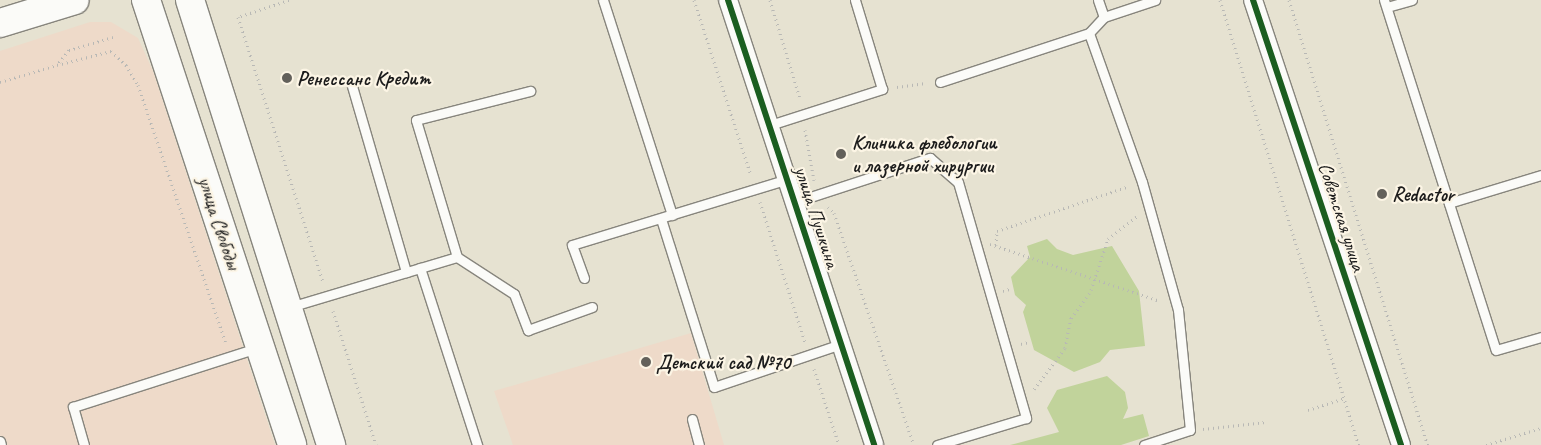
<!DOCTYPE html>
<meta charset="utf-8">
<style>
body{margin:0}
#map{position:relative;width:1541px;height:445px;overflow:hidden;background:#e6e2d1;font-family:Caveat,sans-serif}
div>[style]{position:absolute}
.built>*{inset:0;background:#eedac9}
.green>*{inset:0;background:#c1d39b}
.path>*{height:3px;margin-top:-1.5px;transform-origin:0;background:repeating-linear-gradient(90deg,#b8b8b5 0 1px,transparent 0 5px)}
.roads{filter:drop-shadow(1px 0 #87857d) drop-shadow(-1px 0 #87857d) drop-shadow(0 1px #87857d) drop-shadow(0 -1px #87857d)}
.lane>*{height:9px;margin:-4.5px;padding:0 4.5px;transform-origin:4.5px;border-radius:4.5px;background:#fbfbf8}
.street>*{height:18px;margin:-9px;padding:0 9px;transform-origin:9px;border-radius:9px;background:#fbfbf8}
.primary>*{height:28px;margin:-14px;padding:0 14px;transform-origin:14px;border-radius:14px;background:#fbfbf8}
.cycleway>*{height:6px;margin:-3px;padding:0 3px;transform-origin:3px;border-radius:3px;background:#1b5e20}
.dots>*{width:14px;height:14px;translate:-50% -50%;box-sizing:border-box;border:2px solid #fcf5e5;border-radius:50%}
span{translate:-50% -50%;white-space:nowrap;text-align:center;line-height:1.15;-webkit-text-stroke:4.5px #fcf5e5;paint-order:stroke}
.poi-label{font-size:20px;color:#1c1c1c;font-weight:700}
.left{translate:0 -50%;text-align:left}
.street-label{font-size:20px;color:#1c1c1c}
</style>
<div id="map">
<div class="built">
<div style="clip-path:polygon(90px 22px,111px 22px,138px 38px,153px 71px,275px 445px,0 445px,0 51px)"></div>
<div style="clip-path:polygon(691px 333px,724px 445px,513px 445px,494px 391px)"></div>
</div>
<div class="green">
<div style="clip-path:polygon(1047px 239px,1057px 249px,1073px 255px,1112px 246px,1139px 291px,1145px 346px,1110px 350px,1100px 362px,1074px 372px,1034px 350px,1023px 312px,1026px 305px,1015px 295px,1011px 277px,1030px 257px,1027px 246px)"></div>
<div style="clip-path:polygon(1107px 376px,1125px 392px,1128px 408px,1123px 419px,1143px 414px,1149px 436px,1121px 445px,1010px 445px,1059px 432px,1047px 408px,1057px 390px)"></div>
</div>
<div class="path">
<div style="left:289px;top:0;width:54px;rotate:161.6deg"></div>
<div style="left:238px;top:17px;width:277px;rotate:72.2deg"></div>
<div style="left:694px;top:0;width:184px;rotate:72deg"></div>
<div style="left:770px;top:0;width:103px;rotate:73.1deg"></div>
<div style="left:1220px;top:0;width:466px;rotate:72.7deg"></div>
<div style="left:1289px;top:0;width:466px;rotate:72.7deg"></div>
<div style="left:113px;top:37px;width:46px;rotate:163.5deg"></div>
<div style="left:69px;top:50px;width:19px;rotate:129deg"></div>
<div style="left:57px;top:65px;width:56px;rotate:-14.5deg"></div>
<div style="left:111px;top:51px;width:21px;rotate:43deg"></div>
<div style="left:126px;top:65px;width:23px;rotate:59deg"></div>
<div style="left:138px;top:85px;width:273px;rotate:71.2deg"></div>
<div style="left:0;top:82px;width:59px;rotate:-16.6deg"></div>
<div style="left:897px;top:87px;width:29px;rotate:-8deg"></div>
<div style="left:805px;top:130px;width:51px;rotate:79.8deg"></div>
<div style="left:760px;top:202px;width:147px;rotate:72.2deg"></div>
<div style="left:828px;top:207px;width:8px;rotate:45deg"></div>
<div style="left:834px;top:213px;width:245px;rotate:71deg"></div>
<div style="left:990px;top:244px;width:179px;rotate:18.5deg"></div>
<div style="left:996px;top:245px;width:14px;rotate:-86deg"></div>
<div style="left:997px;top:231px;width:139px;rotate:-18.8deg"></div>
<div style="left:1003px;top:291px;width:9px;rotate:-18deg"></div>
<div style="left:333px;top:311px;width:141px;rotate:72.2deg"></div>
<div style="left:1021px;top:344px;width:8px;rotate:-14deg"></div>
<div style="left:814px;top:369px;width:80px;rotate:71.8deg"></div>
<div style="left:1034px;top:389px;width:51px;rotate:-52.9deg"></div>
<div style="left:1065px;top:348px;width:31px;rotate:-79deg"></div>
<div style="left:1071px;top:318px;width:34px;rotate:-54deg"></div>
<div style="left:1091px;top:290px;width:54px;rotate:-71.6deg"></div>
<div style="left:1108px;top:239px;width:37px;rotate:-38deg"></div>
<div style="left:1308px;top:410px;width:38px;rotate:-18deg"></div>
<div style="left:1203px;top:429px;width:63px;rotate:-6.3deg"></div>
<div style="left:1486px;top:445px;width:58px;rotate:-17.2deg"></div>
</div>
<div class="roads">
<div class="lane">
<div style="left:603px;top:0;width:226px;rotate:72.2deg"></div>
<div style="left:1098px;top:0;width:18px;rotate:71deg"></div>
<div style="left:1384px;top:0;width:367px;rotate:72.3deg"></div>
<div style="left:1496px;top:350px;width:47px;rotate:-16.1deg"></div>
<div style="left:1387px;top:7px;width:26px;rotate:-16deg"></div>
<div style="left:940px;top:82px;width:157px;rotate:-18.2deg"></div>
<div style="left:352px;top:86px;width:194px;rotate:73.8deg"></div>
<div style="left:770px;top:125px;width:118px;rotate:-17.8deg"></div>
<div style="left:882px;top:89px;width:93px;rotate:-106.9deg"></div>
<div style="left:795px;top:202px;width:142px;rotate:-18.1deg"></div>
<div style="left:930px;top:158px;width:37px;rotate:41deg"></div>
<div style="left:958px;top:182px;width:246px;rotate:73.9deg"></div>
<div style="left:1026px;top:418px;width:93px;rotate:163.1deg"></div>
<div style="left:1449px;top:203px;width:96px;rotate:-16.9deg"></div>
<div style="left:661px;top:219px;width:176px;rotate:72.5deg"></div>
<div style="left:714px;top:387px;width:134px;rotate:-18.7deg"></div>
<div style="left:457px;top:257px;width:68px;rotate:33deg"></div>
<div style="left:514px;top:294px;width:39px;rotate:69deg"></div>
<div style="left:528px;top:330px;width:68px;rotate:-19.8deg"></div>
<div style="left:420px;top:268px;width:186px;rotate:72.1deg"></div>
<div style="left:584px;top:278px;width:35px;rotate:-110deg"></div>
<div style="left:572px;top:245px;width:226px;rotate:-17deg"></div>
<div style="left:290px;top:307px;width:174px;rotate:-16.7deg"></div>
<div style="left:457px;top:257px;width:143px;rotate:-106.7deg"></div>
<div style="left:416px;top:120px;width:118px;rotate:-14.3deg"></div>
<div style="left:692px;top:419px;width:27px;rotate:75deg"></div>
<div style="left:0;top:441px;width:4px;rotate:76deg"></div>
<div style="left:84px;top:445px;width:40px;rotate:-106deg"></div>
<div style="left:73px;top:407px;width:193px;rotate:-17.8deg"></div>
<div style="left:1144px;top:445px;width:48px;rotate:-18.1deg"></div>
<div style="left:1190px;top:430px;width:121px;rotate:-95.7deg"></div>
<div style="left:1178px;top:310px;width:133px;rotate:-105.7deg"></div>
<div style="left:1142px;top:182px;width:158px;rotate:-109.6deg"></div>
<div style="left:1089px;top:33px;width:22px;rotate:-47deg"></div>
<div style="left:1104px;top:17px;width:54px;rotate:-18.4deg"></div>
</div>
<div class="street">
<div style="left:728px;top:0;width:468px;rotate:71.8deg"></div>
<div style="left:1253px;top:0;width:469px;rotate:71.6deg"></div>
</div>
<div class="primary">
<div style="left:146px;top:0;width:468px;rotate:71.8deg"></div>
<div style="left:190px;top:0;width:467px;rotate:72.4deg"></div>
<div style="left:0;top:23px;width:78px;rotate:-17deg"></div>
</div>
</div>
<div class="cycleway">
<div style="left:728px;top:0;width:468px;rotate:71.8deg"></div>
<div style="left:1253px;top:0;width:469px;rotate:71.6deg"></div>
</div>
<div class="dots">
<div style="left:287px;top:78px;background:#63615b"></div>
<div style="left:841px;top:154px;background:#63615b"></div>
<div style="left:1382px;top:194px;background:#63615b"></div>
<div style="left:646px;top:362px;background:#63615b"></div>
</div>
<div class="poi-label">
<span class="left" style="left:297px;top:78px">Ренессанс Кредит</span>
<span class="left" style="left:852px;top:154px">Клиника флебологии<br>и лазерной хирургии</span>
<span class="left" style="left:1392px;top:194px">Redactor</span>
<span class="left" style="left:656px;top:362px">Детский сад №70</span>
</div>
<div class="street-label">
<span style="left:817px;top:217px;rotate:72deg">улица Пушкина</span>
<span style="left:1342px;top:217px;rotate:72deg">Советская улица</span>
<span style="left:219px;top:223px;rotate:72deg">улица Свободы</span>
</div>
</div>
